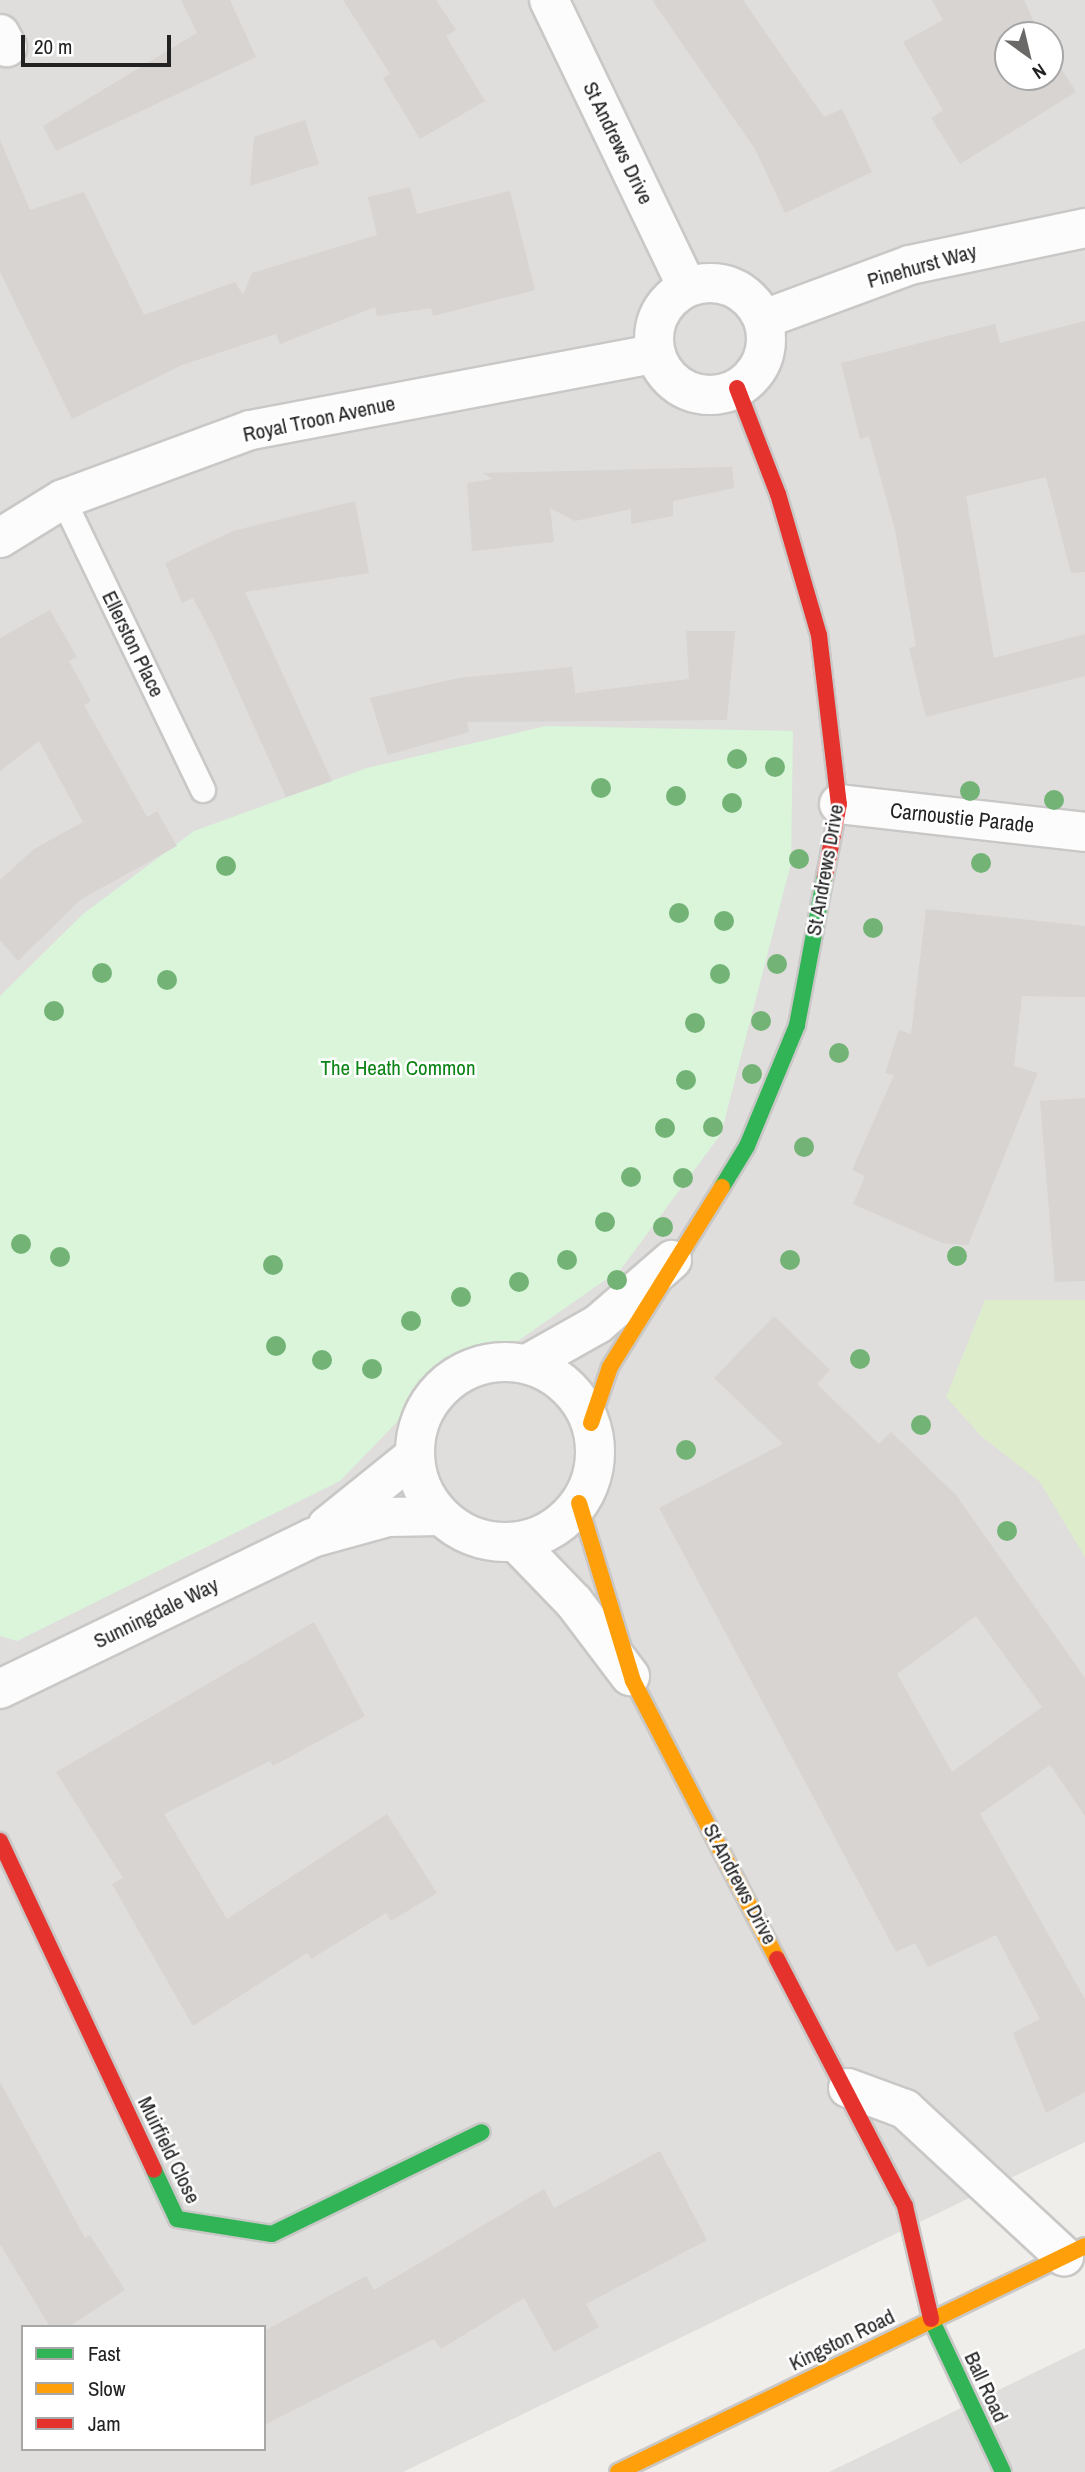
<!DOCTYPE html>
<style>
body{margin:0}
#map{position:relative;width:1085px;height:2472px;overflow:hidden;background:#f0eeeb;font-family:"Archivo Narrow",sans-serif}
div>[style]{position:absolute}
.residential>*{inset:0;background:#dfdedc}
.grass>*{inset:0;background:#ddeccb}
.park>*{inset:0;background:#daf5da}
.building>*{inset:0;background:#d7d4d2}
.roads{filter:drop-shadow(2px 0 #c9c8c7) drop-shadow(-2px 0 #c9c8c7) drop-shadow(0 2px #c9c8c7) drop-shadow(0 -2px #c9c8c7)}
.lane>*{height:24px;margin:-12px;padding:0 12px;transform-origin:12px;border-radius:12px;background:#fdfcfc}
.street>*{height:38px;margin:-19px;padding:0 19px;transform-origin:19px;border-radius:19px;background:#fdfcfc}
.street>.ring{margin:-19px;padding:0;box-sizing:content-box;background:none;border:38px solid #fdfcfc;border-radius:50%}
.fast>*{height:16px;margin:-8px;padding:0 8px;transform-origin:8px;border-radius:8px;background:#30b455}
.slow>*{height:16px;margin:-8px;padding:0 8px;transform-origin:8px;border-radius:8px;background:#ff9f0a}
.jam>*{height:16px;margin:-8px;padding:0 8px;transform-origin:8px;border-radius:8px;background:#e5322d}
.trees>*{width:20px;height:20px;margin:-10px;border-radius:50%;background:#73b476}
span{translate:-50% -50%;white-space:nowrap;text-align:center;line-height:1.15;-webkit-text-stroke:5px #fff;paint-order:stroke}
.street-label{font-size:21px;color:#222}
.park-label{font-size:21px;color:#0c8416}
.legend{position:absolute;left:21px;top:2325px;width:245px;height:126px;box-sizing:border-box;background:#fff;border:2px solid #a7a7a7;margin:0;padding:9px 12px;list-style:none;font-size:21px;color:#222}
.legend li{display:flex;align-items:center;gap:14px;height:35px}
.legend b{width:35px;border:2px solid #a7a7a7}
.north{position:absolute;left:994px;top:21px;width:70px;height:70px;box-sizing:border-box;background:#fff;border:2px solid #a7a7a7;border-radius:50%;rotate:146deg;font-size:19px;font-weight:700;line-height:28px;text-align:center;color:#222}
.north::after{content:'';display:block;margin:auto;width:24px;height:32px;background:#6a6968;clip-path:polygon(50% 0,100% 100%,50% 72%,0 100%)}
.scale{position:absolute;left:21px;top:35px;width:150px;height:32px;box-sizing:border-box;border:4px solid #222;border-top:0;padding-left:9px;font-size:21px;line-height:24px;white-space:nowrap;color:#222;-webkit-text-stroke:5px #fff;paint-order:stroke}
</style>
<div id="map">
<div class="residential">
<div style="clip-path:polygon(evenodd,0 0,1085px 0,1085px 2142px,403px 2472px,0 2472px,0 0,1008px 35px,1050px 35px,1050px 77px,1008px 77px,1008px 35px,0 0,23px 2327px,264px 2327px,264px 2449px,23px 2449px,23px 2327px)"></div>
<div style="clip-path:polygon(1085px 2348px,1085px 2472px,829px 2472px)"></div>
</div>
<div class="grass">
<div style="clip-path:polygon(985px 1300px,1085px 1300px,1085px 1557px,1040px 1482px,981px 1436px,946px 1397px)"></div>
</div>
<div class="park">
<div style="clip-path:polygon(546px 726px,793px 731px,791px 863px,721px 1134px,621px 1269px,515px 1343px,445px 1357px,396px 1423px,340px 1481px,17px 1641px,0 1636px,0 996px,83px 914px,194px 831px,367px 768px)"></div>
</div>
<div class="building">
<div style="clip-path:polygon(181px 0,230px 0,256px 57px,56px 151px,43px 126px,197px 33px)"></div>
<div style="clip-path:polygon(343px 0,436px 0,456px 30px,446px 36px,485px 101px,420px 139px,383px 78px,390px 74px)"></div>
<div style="clip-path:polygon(652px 0,743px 0,824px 117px,842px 109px,872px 172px,785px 213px,755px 149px)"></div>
<div style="clip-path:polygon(932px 0,1024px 0,1040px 35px,1008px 35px,1008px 77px,1050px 77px,1050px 51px,1076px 92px,960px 164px,931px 118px,943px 110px,903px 42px,943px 20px)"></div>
<div style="clip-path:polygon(305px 120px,319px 164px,250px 186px,254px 137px)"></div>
<div style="clip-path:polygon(0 140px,30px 210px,84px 192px,144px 315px,235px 282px,243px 295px,252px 273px,377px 235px,368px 197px,410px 187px,417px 214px,510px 191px,535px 290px,433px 316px,431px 308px,377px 316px,375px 307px,280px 344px,276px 334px,182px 365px,72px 419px,0 272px)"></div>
<div style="clip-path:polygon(1085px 321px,1085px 572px,1071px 573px,1046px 477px,966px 496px,994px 658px,1085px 634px,1085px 676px,926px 717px,909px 648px,916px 646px,895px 530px,869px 436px,860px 439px,841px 363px,995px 324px,1000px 343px)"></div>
<div style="clip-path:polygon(732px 467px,734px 488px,673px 501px,673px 516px,631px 524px,631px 509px,575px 521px,550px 508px,554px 542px,472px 551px,467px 483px,493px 479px,482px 473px)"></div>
<div style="clip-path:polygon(355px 501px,369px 573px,245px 592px,332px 781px,286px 797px,214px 638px,193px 598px,182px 603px,165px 563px,233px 531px)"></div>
<div style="clip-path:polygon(50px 610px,77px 657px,69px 661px,91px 701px,84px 705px,147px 817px,157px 811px,177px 846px,80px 900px,18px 961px,0 940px,0 880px,34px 849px,83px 822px,39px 741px,0 771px,0 638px)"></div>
<div style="clip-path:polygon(686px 631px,735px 631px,727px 720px,467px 722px,469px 732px,388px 755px,370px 698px,459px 678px,572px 667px,576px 699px,576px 693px,689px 679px)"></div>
<div style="clip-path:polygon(926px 909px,1085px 926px,1085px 997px,1022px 996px,1014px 1066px,1038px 1073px,968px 1245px,942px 1243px,853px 1204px,865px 1176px,852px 1170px,894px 1075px,885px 1073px,899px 1030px,911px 1034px)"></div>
<div style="clip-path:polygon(1085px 1098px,1085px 1281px,1055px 1282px,1040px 1101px)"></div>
<div style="clip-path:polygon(evenodd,774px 1316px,830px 1370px,817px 1384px,879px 1444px,891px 1432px,956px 1495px,1085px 1678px,1085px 1816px,1050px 1765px,980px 1814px,1085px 1999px,1085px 2092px,1046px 2113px,1013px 2033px,1040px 2019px,996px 1935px,928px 1967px,915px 1943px,896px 1952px,659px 1508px,783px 1444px,714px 1378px,774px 1316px,976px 1616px,1042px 1707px,952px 1772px,897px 1674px,976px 1616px)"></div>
<div style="clip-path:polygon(314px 1622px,365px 1716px,273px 1766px,270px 1761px,164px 1814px,227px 1919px,387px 1814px,437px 1893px,391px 1921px,386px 1913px,311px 1959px,307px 1953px,193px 2026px,112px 1884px,123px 1878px,56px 1772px)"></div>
<div style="clip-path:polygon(0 2082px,85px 2238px,90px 2235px,125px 2290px,68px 2327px,50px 2327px,0 2244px)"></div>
<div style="clip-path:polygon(660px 2151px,707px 2240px,586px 2304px,599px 2327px,554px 2352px,524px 2298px,441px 2349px,434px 2339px,264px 2425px,264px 2331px,366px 2276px,374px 2290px,544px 2189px,554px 2208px)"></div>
</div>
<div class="roads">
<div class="lane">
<div style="left:63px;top:499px;width:323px;rotate:64.3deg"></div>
</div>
<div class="street">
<div style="left:549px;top:0;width:318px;rotate:64.3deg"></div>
<div style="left:0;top:34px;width:15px;rotate:62deg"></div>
<div class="ring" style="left:654px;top:283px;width:74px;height:74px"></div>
<div style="left:764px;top:319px;width:156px;rotate:-20.3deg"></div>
<div style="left:910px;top:265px;width:179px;rotate:-11.9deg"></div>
<div style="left:0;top:538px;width:74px;rotate:-31.8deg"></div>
<div style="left:63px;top:499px;width:200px;rotate:-20.2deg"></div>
<div style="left:251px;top:430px;width:411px;rotate:-10.7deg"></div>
<div style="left:839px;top:804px;width:248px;rotate:6.5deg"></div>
<div class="ring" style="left:415px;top:1362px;width:142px;height:142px"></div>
<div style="left:527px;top:1364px;width:81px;rotate:-29.4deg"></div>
<div style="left:598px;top:1324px;width:98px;rotate:-40.9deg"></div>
<div style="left:327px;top:1526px;width:112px;rotate:-38.8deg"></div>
<div style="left:516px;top:1542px;width:83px;rotate:46deg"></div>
<div style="left:574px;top:1602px;width:93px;rotate:52.9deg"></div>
<div style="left:0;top:1689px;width:347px;rotate:-25.8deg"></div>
<div style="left:312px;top:1538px;width:79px;rotate:-15.4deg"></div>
<div style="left:388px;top:1517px;width:52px;rotate:-1.1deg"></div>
<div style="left:848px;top:2088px;width:61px;rotate:20.2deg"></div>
<div style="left:905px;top:2109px;width:217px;rotate:42.8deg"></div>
</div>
<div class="fast">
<div style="left:722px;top:1187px;width:48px;rotate:-58.6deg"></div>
<div style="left:747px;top:1146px;width:131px;rotate:-67.5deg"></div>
<div style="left:797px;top:1025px;width:152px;rotate:-79.4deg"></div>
<div style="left:154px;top:2170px;width:54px;rotate:64.9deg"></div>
<div style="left:177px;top:2219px;width:96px;rotate:9deg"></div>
<div style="left:272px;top:2234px;width:233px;rotate:-25.9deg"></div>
<div style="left:931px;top:2319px;width:169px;rotate:64.8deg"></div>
</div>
<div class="slow">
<div style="left:591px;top:1423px;width:59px;rotate:-71.3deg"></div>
<div style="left:610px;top:1367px;width:212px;rotate:-58.1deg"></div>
<div style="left:579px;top:1503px;width:186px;rotate:73.1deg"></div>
<div style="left:633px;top:1681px;width:313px;rotate:62.6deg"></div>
<div style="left:618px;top:2472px;width:519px;rotate:-25.82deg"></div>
</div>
<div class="jam">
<div style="left:737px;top:388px;width:114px;rotate:68.9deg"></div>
<div style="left:778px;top:494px;width:147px;rotate:73.8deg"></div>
<div style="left:819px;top:635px;width:170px;rotate:83.3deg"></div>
<div style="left:839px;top:804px;width:73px;rotate:101deg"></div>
<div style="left:0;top:1841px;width:363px;rotate:64.9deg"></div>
<div style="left:777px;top:1959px;width:278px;rotate:62.6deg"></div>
<div style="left:905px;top:2206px;width:116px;rotate:77deg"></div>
</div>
</div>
<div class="trees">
<div style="left:737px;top:759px"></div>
<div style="left:775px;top:767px"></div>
<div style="left:601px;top:788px"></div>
<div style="left:970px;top:791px"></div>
<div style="left:676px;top:796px"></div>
<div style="left:1054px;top:800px"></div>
<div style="left:732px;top:803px"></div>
<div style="left:799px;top:859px"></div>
<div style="left:981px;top:863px"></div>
<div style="left:226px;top:866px"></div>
<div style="left:679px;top:913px"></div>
<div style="left:724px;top:921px"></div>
<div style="left:873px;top:928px"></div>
<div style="left:777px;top:964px"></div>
<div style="left:102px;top:973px"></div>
<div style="left:720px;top:974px"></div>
<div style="left:167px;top:980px"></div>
<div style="left:54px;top:1011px"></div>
<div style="left:761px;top:1021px"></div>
<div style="left:695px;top:1023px"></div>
<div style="left:839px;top:1053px"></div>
<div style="left:752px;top:1074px"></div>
<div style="left:686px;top:1080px"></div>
<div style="left:713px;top:1127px"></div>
<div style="left:665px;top:1128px"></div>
<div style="left:804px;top:1147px"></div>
<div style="left:631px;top:1177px"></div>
<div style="left:683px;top:1178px"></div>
<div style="left:605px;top:1222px"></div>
<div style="left:663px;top:1227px"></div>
<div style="left:21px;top:1244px"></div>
<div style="left:957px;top:1256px"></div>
<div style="left:60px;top:1257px"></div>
<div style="left:567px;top:1260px"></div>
<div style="left:790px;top:1260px"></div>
<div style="left:273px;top:1265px"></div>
<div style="left:617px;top:1280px"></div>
<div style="left:519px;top:1282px"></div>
<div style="left:461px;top:1297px"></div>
<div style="left:411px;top:1321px"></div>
<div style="left:276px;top:1346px"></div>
<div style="left:860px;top:1359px"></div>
<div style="left:322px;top:1360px"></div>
<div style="left:372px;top:1369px"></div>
<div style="left:921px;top:1425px"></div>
<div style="left:686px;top:1450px"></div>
<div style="left:1007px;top:1531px"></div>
</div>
<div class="street-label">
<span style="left:618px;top:143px;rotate:64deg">St Andrews Drive</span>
<span style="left:922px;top:266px;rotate:-16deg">Pinehurst Way</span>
<span style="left:319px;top:419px;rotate:-12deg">Royal Troon Avenue</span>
<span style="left:133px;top:644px;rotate:64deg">Ellerston Place</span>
<span style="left:962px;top:818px;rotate:6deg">Carnoustie Parade</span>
<span style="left:825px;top:870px;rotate:-80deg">St Andrews Drive</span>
<span style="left:156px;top:1613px;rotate:-26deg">Sunningdale Way</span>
<span style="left:740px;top:1884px;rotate:62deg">St Andrews Drive</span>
<span style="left:169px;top:2150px;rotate:64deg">Muirfield Close</span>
<span style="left:842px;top:2340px;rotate:-26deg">Kingston Road</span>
<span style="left:986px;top:2387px;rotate:65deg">Ball Road</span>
</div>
<div class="park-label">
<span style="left:398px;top:1068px">The Heath Common</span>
</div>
<ul class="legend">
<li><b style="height:9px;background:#30b455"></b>Fast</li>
<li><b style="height:9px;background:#ff9f0a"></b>Slow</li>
<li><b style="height:9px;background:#e5322d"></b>Jam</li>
</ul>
<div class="north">N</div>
<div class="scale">20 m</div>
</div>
